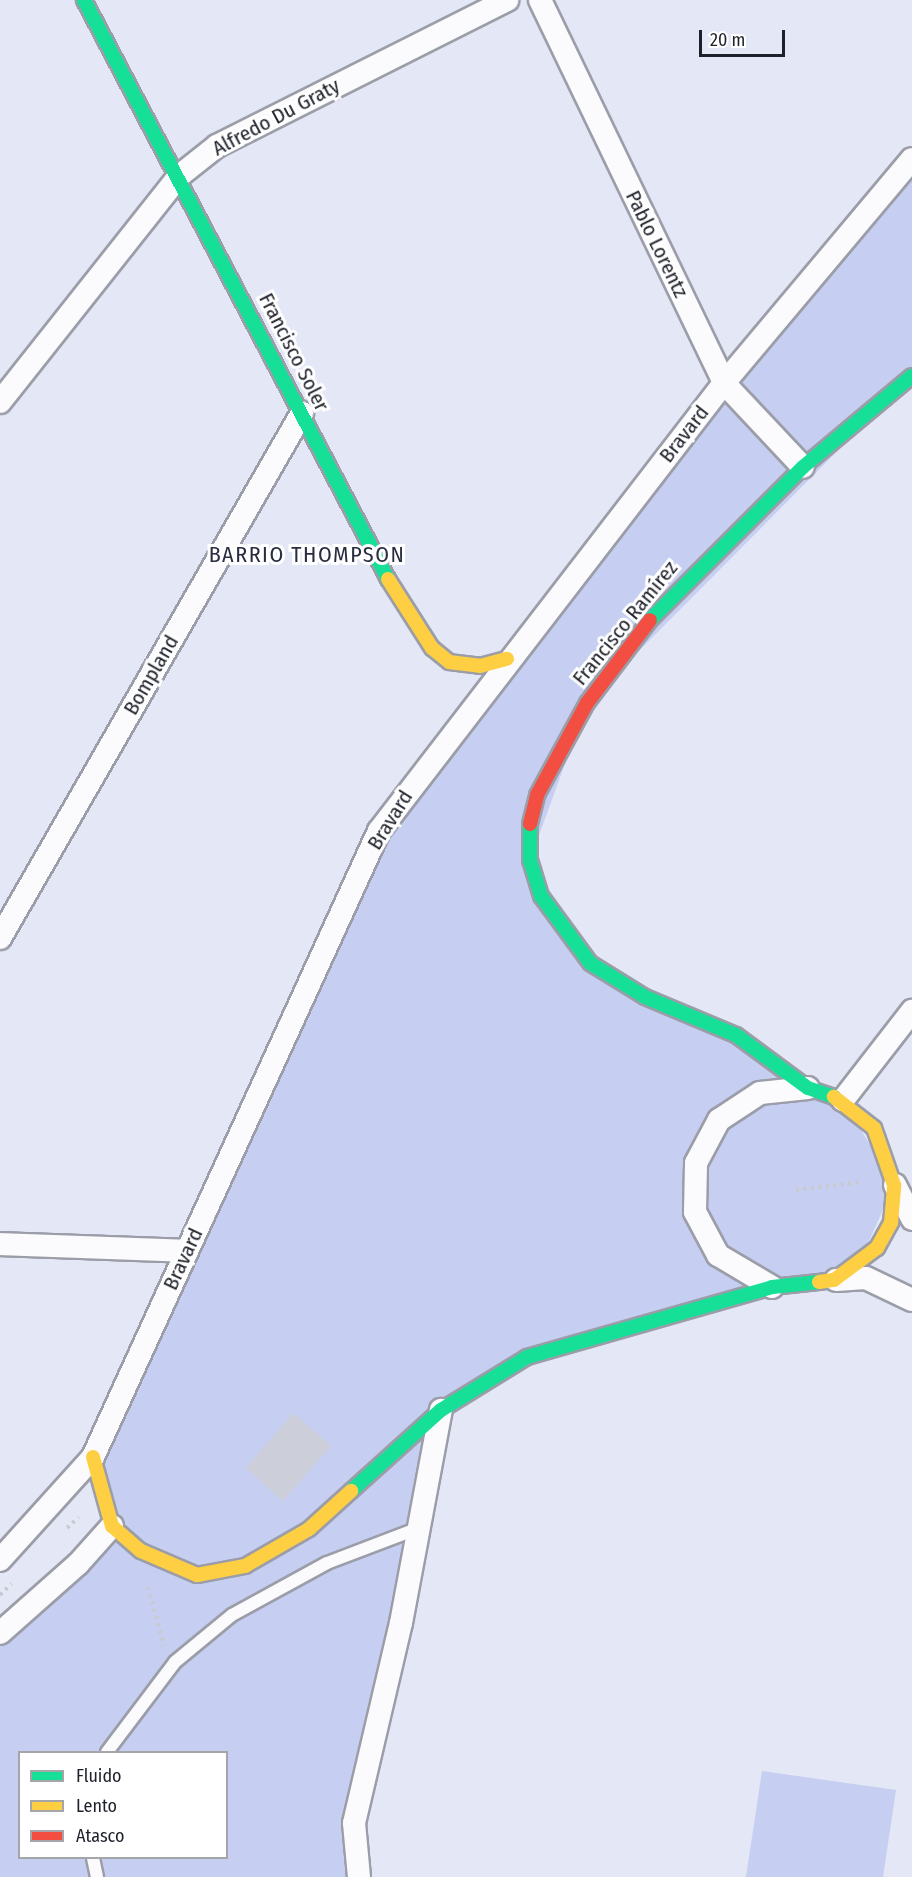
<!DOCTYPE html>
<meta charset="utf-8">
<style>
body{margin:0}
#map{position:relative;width:912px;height:1877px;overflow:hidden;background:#e4e7f5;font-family:"Fira Sans Condensed",sans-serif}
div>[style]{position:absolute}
.green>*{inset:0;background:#c6cef1}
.building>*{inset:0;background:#cccfda}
.path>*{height:4px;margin-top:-2px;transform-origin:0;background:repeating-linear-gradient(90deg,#c9cacf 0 3px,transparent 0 7.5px)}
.roads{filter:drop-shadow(2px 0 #9b9da8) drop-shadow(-2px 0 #9b9da8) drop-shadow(0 2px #9b9da8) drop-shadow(0 -2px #9b9da8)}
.lane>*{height:12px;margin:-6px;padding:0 6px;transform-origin:6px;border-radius:6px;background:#fbfbfe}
.street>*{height:22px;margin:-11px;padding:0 11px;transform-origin:11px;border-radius:11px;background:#fbfbfe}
.fast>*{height:14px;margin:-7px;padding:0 7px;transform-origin:7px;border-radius:7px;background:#16e098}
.slow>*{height:14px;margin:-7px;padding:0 7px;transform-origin:7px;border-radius:7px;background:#ffcf43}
.jam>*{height:14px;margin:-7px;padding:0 7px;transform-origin:7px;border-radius:7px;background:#f24e42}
span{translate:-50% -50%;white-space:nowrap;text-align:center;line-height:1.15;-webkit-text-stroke:6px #fff;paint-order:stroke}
.street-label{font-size:21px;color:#1e212a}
.neighbourhood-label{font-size:22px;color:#292d41;letter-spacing:1.5px}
.legend{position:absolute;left:18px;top:1751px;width:210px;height:108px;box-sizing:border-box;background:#fff;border:2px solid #a5a6aa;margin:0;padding:8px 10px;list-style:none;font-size:18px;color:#1e212a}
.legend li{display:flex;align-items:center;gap:12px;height:30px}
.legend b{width:30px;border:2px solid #a5a6aa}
.scale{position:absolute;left:699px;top:30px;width:86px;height:27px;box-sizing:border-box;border:3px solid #1e212a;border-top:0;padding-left:8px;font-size:18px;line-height:21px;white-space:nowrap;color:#1e212a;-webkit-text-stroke:4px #fff;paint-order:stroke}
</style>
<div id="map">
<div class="green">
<div style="clip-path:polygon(evenodd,912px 159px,912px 376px,587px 703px,530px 860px,590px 963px,843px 1100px,894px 1185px,857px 1268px,527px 1357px,441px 1410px,369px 1740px,359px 1877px,0 1877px,0 1633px,112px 1526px,93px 1457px,379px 831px,912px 159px,20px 1752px,226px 1752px,226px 1858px,20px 1858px,20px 1752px)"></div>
<div style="clip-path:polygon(762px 1771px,896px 1790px,883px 1877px,746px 1877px)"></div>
</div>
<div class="building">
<div style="clip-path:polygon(293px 1413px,331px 1446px,283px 1501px,246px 1468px)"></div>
</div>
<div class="path">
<div style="left:796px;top:1190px;width:65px;rotate:-7deg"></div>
<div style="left:67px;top:1528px;width:16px;rotate:-43deg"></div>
<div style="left:148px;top:1587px;width:61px;rotate:74.8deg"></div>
<div style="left:0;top:1595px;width:16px;rotate:-45deg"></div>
</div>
<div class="roads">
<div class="lane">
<div style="left:107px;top:1752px;width:113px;rotate:-52.9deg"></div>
<div style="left:175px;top:1662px;width:74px;rotate:-39.5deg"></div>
<div style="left:232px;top:1615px;width:108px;rotate:-28.7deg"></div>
<div style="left:327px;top:1563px;width:98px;rotate:-20.8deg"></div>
<div style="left:93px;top:1858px;width:19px;rotate:78deg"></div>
</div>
<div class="street">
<div style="left:540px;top:0;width:425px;rotate:64.3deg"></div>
<div style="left:724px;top:383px;width:115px;rotate:46.8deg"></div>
<div style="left:0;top:402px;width:288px;rotate:-51.6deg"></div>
<div style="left:179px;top:176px;width:48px;rotate:-38.3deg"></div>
<div style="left:217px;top:146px;width:325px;rotate:-26.7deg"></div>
<div style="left:0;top:938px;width:606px;rotate:-60.09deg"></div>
<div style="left:843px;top:1100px;width:113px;rotate:-52.2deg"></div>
<div style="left:895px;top:1185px;width:38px;rotate:63deg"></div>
<div style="left:0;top:1244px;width:187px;rotate:2.1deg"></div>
<div style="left:836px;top:1280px;width:30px;rotate:-4deg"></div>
<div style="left:866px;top:1278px;width:51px;rotate:25.6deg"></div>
<div style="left:772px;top:1287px;width:63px;rotate:-149.3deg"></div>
<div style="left:718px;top:1255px;width:49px;rotate:-118.1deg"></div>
<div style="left:695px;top:1212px;width:49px;rotate:-88.8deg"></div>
<div style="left:696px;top:1163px;width:49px;rotate:-61.9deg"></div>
<div style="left:719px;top:1120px;width:49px;rotate:-33.4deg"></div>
<div style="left:760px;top:1093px;width:48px;rotate:-5.9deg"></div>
<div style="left:0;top:1560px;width:139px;rotate:-47.9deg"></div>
<div style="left:93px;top:1457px;width:688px;rotate:-65.45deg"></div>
<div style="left:379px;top:831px;width:565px;rotate:-52.4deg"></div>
<div style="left:724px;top:383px;width:292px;rotate:-50deg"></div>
<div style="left:0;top:1633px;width:104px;rotate:-41.5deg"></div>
<div style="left:78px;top:1564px;width:51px;rotate:-48.2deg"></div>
<div style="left:359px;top:1877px;width:54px;rotate:-95.3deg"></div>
<div style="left:354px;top:1823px;width:205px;rotate:-76.8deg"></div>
<div style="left:401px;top:1623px;width:217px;rotate:-79.4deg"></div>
</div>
<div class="fast">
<div style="left:84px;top:0;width:654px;rotate:62.3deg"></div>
<div style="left:650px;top:620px;width:216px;rotate:-45deg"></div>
<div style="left:803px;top:467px;width:142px;rotate:-39.9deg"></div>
<div style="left:530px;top:824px;width:36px;rotate:90deg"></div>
<div style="left:530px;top:860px;width:38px;rotate:73deg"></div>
<div style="left:541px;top:896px;width:83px;rotate:53.8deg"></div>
<div style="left:590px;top:963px;width:65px;rotate:31.7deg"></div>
<div style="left:645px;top:997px;width:99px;rotate:22.7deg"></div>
<div style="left:736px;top:1035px;width:89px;rotate:36.4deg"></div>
<div style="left:808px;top:1088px;width:28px;rotate:19deg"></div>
<div style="left:351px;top:1491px;width:121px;rotate:-42deg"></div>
<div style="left:441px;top:1410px;width:101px;rotate:-31.6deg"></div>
<div style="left:527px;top:1357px;width:255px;rotate:-15.9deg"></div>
<div style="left:772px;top:1287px;width:47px;rotate:-6.1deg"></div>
</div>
<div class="slow">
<div style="left:388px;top:579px;width:82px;rotate:57.5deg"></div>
<div style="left:432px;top:648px;width:22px;rotate:39deg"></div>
<div style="left:449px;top:662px;width:31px;rotate:7deg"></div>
<div style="left:480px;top:666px;width:28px;rotate:-15deg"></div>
<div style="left:819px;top:1282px;width:15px;rotate:-8deg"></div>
<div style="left:834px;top:1280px;width:54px;rotate:-36.7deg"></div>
<div style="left:877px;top:1248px;width:29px;rotate:-61deg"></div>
<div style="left:891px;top:1223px;width:38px;rotate:-85deg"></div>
<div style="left:894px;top:1185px;width:60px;rotate:-109.3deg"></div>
<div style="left:874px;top:1128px;width:51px;rotate:-142.2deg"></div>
<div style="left:93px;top:1457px;width:72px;rotate:74.6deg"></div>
<div style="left:112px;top:1526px;width:38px;rotate:41deg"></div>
<div style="left:141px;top:1551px;width:61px;rotate:23.2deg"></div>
<div style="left:197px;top:1575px;width:49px;rotate:-10.6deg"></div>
<div style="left:245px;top:1566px;width:74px;rotate:-30deg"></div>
<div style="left:309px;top:1529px;width:57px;rotate:-42.1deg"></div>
</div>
<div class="jam">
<div style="left:530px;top:824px;width:30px;rotate:-76deg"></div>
<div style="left:537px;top:795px;width:105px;rotate:-61.5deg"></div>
<div style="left:587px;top:703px;width:104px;rotate:-52.8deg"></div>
</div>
</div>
<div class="street-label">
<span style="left:276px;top:117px;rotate:-28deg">Alfredo Du Graty</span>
<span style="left:657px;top:244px;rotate:64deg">Pablo Lorentz</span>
<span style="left:294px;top:352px;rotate:63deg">Francisco Soler</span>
<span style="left:684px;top:434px;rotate:-52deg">Bravard</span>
<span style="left:625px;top:623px;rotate:-51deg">Francisco Ramírez</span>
<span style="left:151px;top:675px;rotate:-60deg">Bompland</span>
<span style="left:390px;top:820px;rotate:-58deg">Bravard</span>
<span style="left:183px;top:1259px;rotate:-65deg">Bravard</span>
</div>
<div class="neighbourhood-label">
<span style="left:307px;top:555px">BARRIO THOMPSON</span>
</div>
<ul class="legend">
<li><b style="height:8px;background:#16e098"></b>Fluido</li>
<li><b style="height:8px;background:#ffcf43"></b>Lento</li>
<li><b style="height:8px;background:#f24e42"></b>Atasco</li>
</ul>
<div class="scale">20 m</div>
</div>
